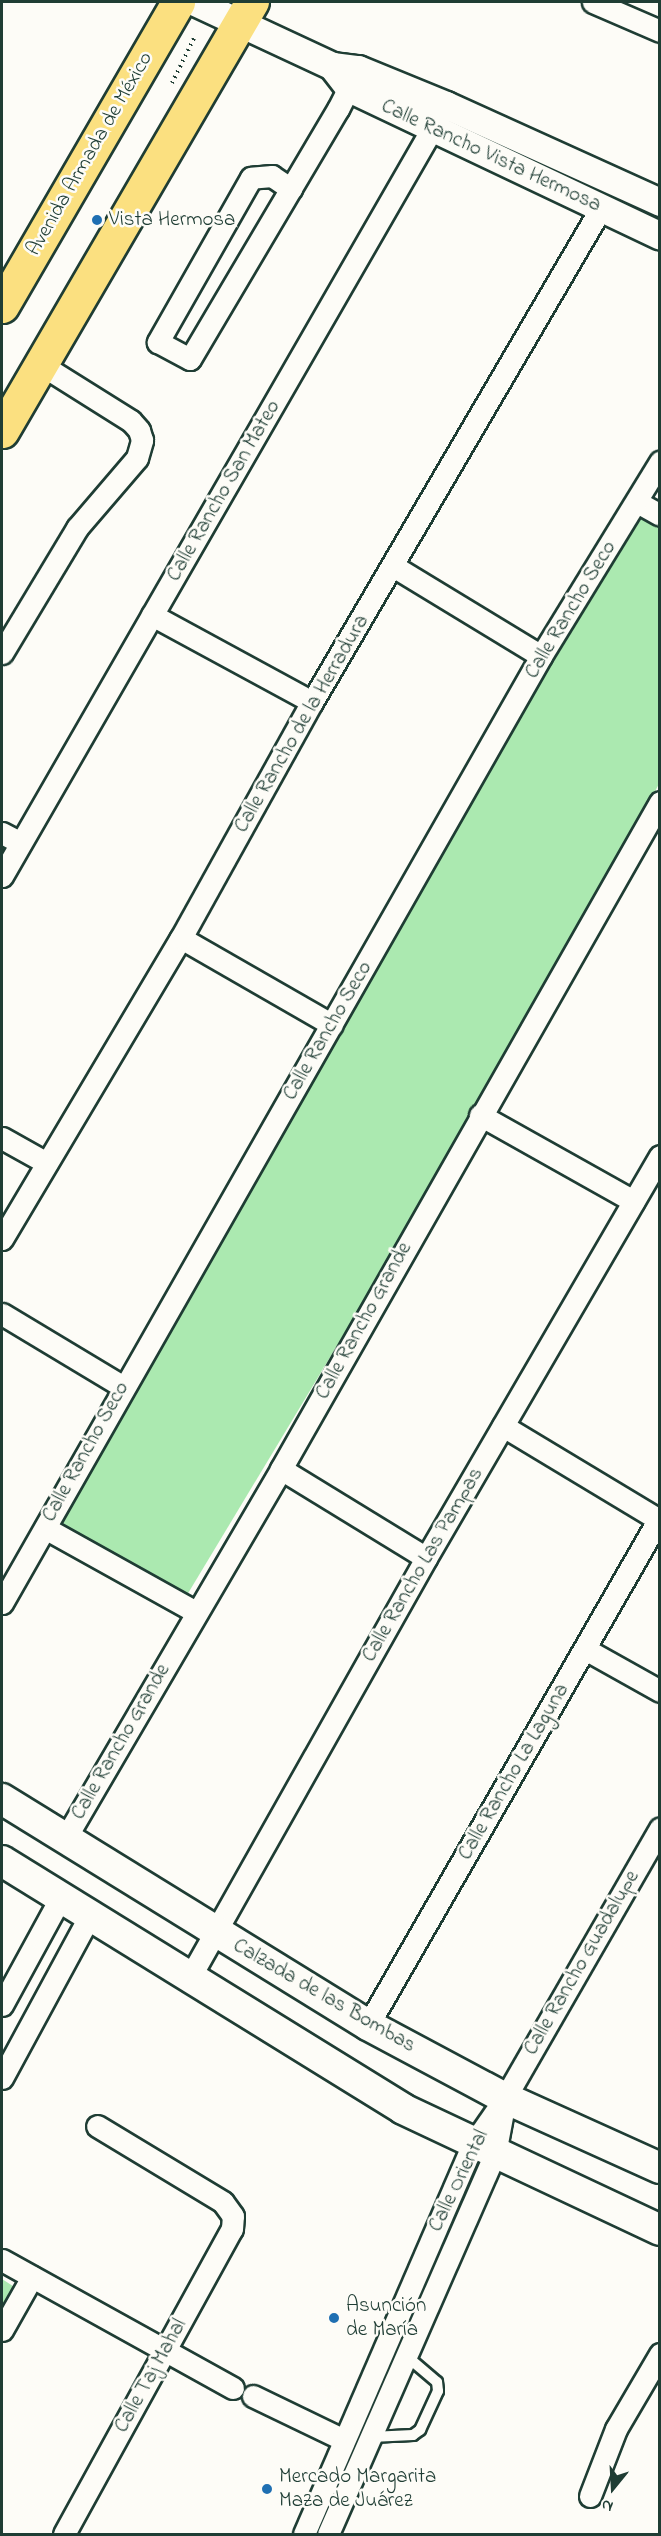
<!DOCTYPE html>
<meta charset="utf-8">
<style>
body{margin:0}
#map{position:relative;width:661px;height:2536px;overflow:hidden;background:#fdfcf7;font-family:"Indie Flower",sans-serif}
div>[style]{position:absolute}
.green>*{inset:0;background:#abe9b0}
.path>*{height:4px;margin-top:-2px;transform-origin:0;background:repeating-linear-gradient(90deg,#1f3d34 0 1.5px,transparent 0 6px)}
.roads{filter:drop-shadow(2px 0 #1f3d34) drop-shadow(-2px 0 #1f3d34) drop-shadow(0 2px #1f3d34) drop-shadow(0 -2px #1f3d34)}
.service>*{height:10px;margin:-5px;padding:0 5px;transform-origin:5px;border-radius:5px;background:#fdfcf7}
.minor>*{height:21px;margin:-10.5px;padding:0 10.5px;transform-origin:10.5px;border-radius:10.5px;background:#fdfcf7}
.tertiary>*{height:27px;margin:-13.5px;padding:0 13.5px;transform-origin:13.5px;border-radius:13.5px;background:#fdfcf7}
.secondary>*{height:30px;margin:-15px;padding:0 15px;transform-origin:15px;border-radius:15px;background:#fdfcf7}
.primary>*{height:33px;margin:-16.5px;padding:0 16.5px;transform-origin:16.5px;border-radius:16.5px;background:#fbe080}
.dots>*{width:16px;height:16px;translate:-50% -50%;box-sizing:border-box;border:3px solid #fdfcf7;border-radius:50%}
span{translate:-50% -50%;white-space:nowrap;text-align:center;line-height:1.15;-webkit-text-stroke:5px #fdfcf7;paint-order:stroke}
.street-label{font-size:21px;color:#1f3d34}
.poi-label{font-size:21px;color:#1f3d34}
.left{translate:0 -50%;text-align:left}
.frame{position:absolute;inset:0;border:3px solid #1f3d34;pointer-events:none}
.north{position:absolute;left:583px;top:2458px;width:60px;height:60px;-webkit-text-stroke:4px #fdfcf7;paint-order:stroke;rotate:198deg;font-size:16px;font-weight:700;line-height:24px;text-align:center;color:#1f3d34}
.north::after{content:'';display:block;margin:auto;width:21px;height:27px;background:#1f3d34;clip-path:polygon(50% 0,100% 100%,50% 72%,0 100%)}
</style>
<div id="map">
<div class="green">
<div style="clip-path:polygon(637px 504px,659px 519px,659px 784px,477px 1113px,178px 1610px,46px 1535px)"></div>
<div style="clip-path:polygon(2px 2279px,16px 2288px,2px 2314px)"></div>
</div>
<div class="path">
<div style="left:172px;top:83px;width:50px;rotate:-63.9deg"></div>
</div>
<div class="roads">
<div class="service">
<div style="left:371px;top:2437px;width:42px;rotate:-2.7deg"></div>
<div style="left:413px;top:2435px;width:9px;rotate:-36deg"></div>
<div style="left:420px;top:2430px;width:43px;rotate:-65.2deg"></div>
<div style="left:438px;top:2391px;width:9px;rotate:-96deg"></div>
<div style="left:437px;top:2382px;width:43px;rotate:-139.7deg"></div>
</div>
<div class="minor">
<div style="left:593px;top:2px;width:73px;rotate:23.4deg"></div>
<div style="left:291px;top:189px;width:23px;rotate:-146deg"></div>
<div style="left:272px;top:176px;width:21px;rotate:175deg"></div>
<div style="left:251px;top:178px;width:189px;rotate:119.6deg"></div>
<div style="left:158px;top:342px;width:36px;rotate:28deg"></div>
<div style="left:190px;top:359px;width:291px;rotate:-59.4deg"></div>
<div style="left:338px;top:109px;width:39px;rotate:-63deg"></div>
<div style="left:637px;top:502px;width:26px;rotate:29deg"></div>
<div style="left:393px;top:566px;width:173px;rotate:31.3deg"></div>
<div style="left:152px;top:615px;width:182px;rotate:28.5deg"></div>
<div style="left:2px;top:653px;width:146px;rotate:-59deg"></div>
<div style="left:77px;top:528px;width:92px;rotate:-49.4deg"></div>
<div style="left:137px;top:458px;width:19px;rotate:-74deg"></div>
<div style="left:142px;top:440px;width:10px;rotate:-107deg"></div>
<div style="left:139px;top:430px;width:12px;rotate:-132deg"></div>
<div style="left:131px;top:421px;width:107px;rotate:-147.9deg"></div>
<div style="left:2px;top:833px;width:21px;rotate:28deg"></div>
<div style="left:2px;top:876px;width:878px;rotate:-60.08deg"></div>
<div style="left:181px;top:938px;width:174px;rotate:29.9deg"></div>
<div style="left:480px;top:1115px;width:176px;rotate:29.3deg"></div>
<div style="left:2px;top:1138px;width:51px;rotate:29.1deg"></div>
<div style="left:2px;top:1239px;width:350px;rotate:-59.3deg"></div>
<div style="left:181px;top:938px;width:270px;rotate:-61deg"></div>
<div style="left:312px;top:702px;width:572px;rotate:-59.67deg"></div>
<div style="left:2px;top:1314px;width:140px;rotate:31deg"></div>
<div style="left:503px;top:1426px;width:181px;rotate:31deg"></div>
<div style="left:281px;top:1469px;width:170px;rotate:31.5deg"></div>
<div style="left:45px;top:1528px;width:173px;rotate:29.1deg"></div>
<div style="left:2px;top:1603px;width:1090px;rotate:-60.35deg"></div>
<div style="left:541px;top:656px;width:228px;rotate:-58.5deg"></div>
<div style="left:585px;top:1649px;width:86px;rotate:29.2deg"></div>
<div style="left:65px;top:1839px;width:428px;rotate:-59.7deg"></div>
<div style="left:281px;top:1469px;width:767px;rotate:-60.39deg"></div>
<div style="left:190px;top:1977px;width:481px;rotate:-60.6deg"></div>
<div style="left:426px;top:1558px;width:465px;rotate:-59.8deg"></div>
<div style="left:2px;top:2005px;width:123px;rotate:-61.4deg"></div>
<div style="left:368px;top:2025px;width:586px;rotate:-60.11deg"></div>
<div style="left:2px;top:2078px;width:185px;rotate:-61.6deg"></div>
<div style="left:2px;top:2260px;width:264px;rotate:29deg"></div>
<div style="left:2px;top:2330px;width:61px;rotate:-60.5deg"></div>
<div style="left:253px;top:2396px;width:99px;rotate:25.8deg"></div>
<div style="left:590px;top:2496px;width:72px;rotate:-68.8deg"></div>
<div style="left:616px;top:2429px;width:87px;rotate:-59.6deg"></div>
<div style="left:64px;top:2534px;width:348px;rotate:-61.2deg"></div>
<div style="left:232px;top:2229px;width:13px;rotate:-86deg"></div>
<div style="left:233px;top:2216px;width:17px;rotate:-126deg"></div>
<div style="left:223px;top:2202px;width:147px;rotate:-148.9deg"></div>
<div style="left:304px;top:2534px;width:425px;rotate:-66.6deg"></div>
<div style="left:473px;top:2144px;width:56px;rotate:-55.2deg"></div>
<div style="left:505px;top:2098px;width:311px;rotate:-60.1deg"></div>
<div style="left:328px;top:2534px;width:415px;rotate:-66.3deg"></div>
<div style="left:495px;top:2154px;width:49px;rotate:-79.4deg"></div>
</div>
<div class="tertiary">
<div style="left:195px;top:2px;width:151px;rotate:25deg"></div>
<div style="left:332px;top:66px;width:26px;rotate:7deg"></div>
<div style="left:358px;top:69px;width:95px;rotate:22.2deg"></div>
<div style="left:446px;top:105px;width:235px;rotate:24.4deg"></div>
<div style="left:332px;top:66px;width:28px;rotate:52deg"></div>
<div style="left:349px;top:88px;width:344px;rotate:25.4deg"></div>
</div>
<div class="secondary">
<div style="left:2px;top:1799px;width:430px;rotate:31.7deg"></div>
<div style="left:368px;top:2025px;width:155px;rotate:28.1deg"></div>
<div style="left:505px;top:2098px;width:170px;rotate:24.3deg"></div>
<div style="left:2px;top:1861px;width:471px;rotate:31.7deg"></div>
<div style="left:403px;top:2109px;width:284px;rotate:25.2deg"></div>
</div>
<div class="primary">
<div style="left:2px;top:306px;width:351px;rotate:-59.9deg"></div>
<div style="left:2px;top:431px;width:497px;rotate:-59.8deg"></div>
</div>
</div>
<div class="dots">
<div style="left:97px;top:220px;background:#1f6fb2"></div>
<div style="left:334px;top:2318px;background:#1f6fb2"></div>
<div style="left:267px;top:2489px;background:#1f6fb2"></div>
</div>
<div class="street-label">
<span style="left:90px;top:154px;rotate:-60deg">Avenida Armada de México</span>
<span style="left:491px;top:156px;rotate:25deg">Calle Rancho Vista Hermosa</span>
<span style="left:224px;top:491px;rotate:-60deg">Calle Rancho San Mateo</span>
<span style="left:571px;top:610px;rotate:-59deg">Calle Rancho Seco</span>
<span style="left:302px;top:724px;rotate:-60deg">Calle Rancho de la Herradura</span>
<span style="left:328px;top:1031px;rotate:-60deg">Calle Rancho Seco</span>
<span style="left:364px;top:1321px;rotate:-61deg">Calle Rancho Grande</span>
<span style="left:86px;top:1452px;rotate:-61deg">Calle Rancho Seco</span>
<span style="left:423px;top:1565px;rotate:-60deg">Calle Rancho Las Pampas</span>
<span style="left:121px;top:1742px;rotate:-60deg">Calle Rancho Grande</span>
<span style="left:514px;top:1772px;rotate:-60deg">Calle Rancho La Laguna</span>
<span style="left:582px;top:1963px;rotate:-60deg">Calle Rancho Guadalupe</span>
<span style="left:324px;top:1996px;rotate:30deg">Calzada de las Bombas</span>
<span style="left:459px;top:2181px;rotate:-64deg">Calle Oriental</span>
<span style="left:151px;top:2376px;rotate:-61deg">Calle Taj Mahal</span>
</div>
<div class="poi-label">
<span class="left" style="left:109px;top:220px">Vista Hermosa</span>
<span class="left" style="left:346px;top:2318px">Asunción<br>de María</span>
<span class="left" style="left:279px;top:2489px">Mercado Margarita<br>Maza de Juárez</span>
</div>
<div class="frame"></div>
<div class="north">N</div>
</div>
